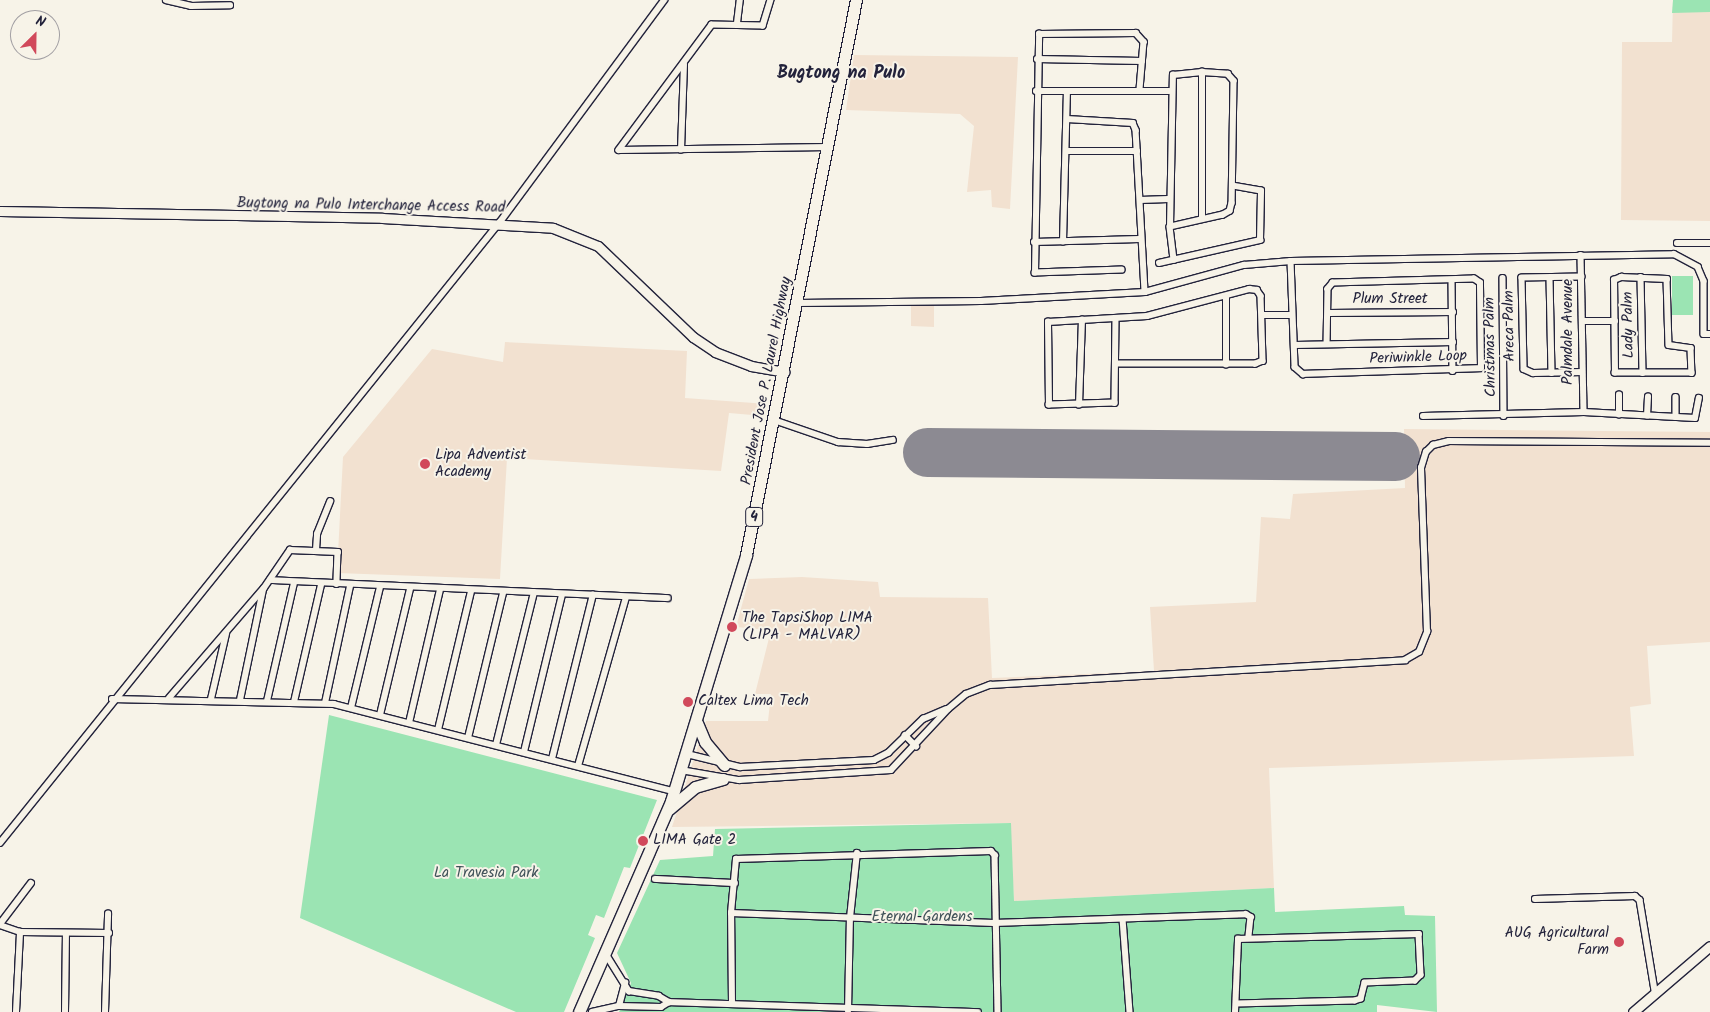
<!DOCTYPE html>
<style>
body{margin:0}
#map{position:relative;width:1710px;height:1012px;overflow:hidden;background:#f7f3e8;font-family:Kalam,sans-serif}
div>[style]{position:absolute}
.built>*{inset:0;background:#f2e1d0}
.green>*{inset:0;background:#9be4b3}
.runway>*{height:49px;margin:-24.5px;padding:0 24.5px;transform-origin:24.5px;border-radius:24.5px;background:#8c8a92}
.roads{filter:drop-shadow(1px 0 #22223b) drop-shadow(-1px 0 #22223b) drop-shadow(0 1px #22223b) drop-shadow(0 -1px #22223b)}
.street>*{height:5.5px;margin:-2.75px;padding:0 2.75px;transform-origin:2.75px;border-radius:2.75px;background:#f7f3e8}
.secondary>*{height:9px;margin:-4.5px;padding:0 4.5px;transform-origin:4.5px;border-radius:4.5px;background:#f7f3e8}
.highway>*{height:11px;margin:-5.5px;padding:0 5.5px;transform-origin:5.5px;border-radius:5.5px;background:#f7f3e8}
.dots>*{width:14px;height:14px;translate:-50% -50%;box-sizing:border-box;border:2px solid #f7f3e8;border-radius:50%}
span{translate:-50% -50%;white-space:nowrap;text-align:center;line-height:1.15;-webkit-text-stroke:4px #f7f3e8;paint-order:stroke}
.shield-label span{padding:1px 4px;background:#f7f3e8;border:1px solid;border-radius:4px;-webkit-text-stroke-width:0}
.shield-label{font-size:14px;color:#22223b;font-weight:700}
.street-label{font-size:15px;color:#22223b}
.poi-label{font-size:15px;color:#22223b}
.left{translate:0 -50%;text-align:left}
.right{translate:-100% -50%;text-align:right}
.park-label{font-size:15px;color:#405259}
.quarter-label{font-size:18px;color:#22223b;font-weight:700}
.north{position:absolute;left:10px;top:10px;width:50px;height:50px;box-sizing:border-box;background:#f7f3e8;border:1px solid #a29fa3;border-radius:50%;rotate:23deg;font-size:14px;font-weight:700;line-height:20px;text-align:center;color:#22223b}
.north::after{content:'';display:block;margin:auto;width:18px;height:22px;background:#d1495b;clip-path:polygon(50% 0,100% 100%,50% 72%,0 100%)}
</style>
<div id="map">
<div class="built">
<div style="clip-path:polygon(1673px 0,1710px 0,1710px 221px,1621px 220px,1622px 42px,1672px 42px)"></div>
<div style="clip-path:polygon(854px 55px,1018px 57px,1010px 209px,992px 207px,991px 190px,967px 192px,974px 126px,960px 114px,846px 110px)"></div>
<div style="clip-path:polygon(911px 305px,934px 305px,934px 327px,911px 326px)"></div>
<div style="clip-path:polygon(505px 342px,687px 351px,685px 398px,766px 404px,765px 416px,729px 413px,721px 471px,507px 458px,500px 579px,337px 573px,343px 457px,432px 349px,503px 362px)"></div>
<div style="clip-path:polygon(1404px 429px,1710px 432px,1710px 642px,1647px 646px,1651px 704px,1630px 707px,1634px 756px,1269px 768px,1274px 888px,1014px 901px,1010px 823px,672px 827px,706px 721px,768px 721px,771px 694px,755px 694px,771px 630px,736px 627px,749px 579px,802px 577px,878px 582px,880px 597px,988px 598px,992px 678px,1154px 671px,1150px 607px,1256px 602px,1261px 517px,1290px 519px,1293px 494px,1405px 488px)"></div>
</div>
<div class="green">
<div style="clip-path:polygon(1673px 0,1710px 0,1710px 12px,1672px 13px)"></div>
<div style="clip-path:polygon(1672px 276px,1693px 276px,1693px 315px,1672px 315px)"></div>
<div style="clip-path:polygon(329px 715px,657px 800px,630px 868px,624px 867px,604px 918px,596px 915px,588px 935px,595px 938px,564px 1012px,516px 1012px,300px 918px)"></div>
<div style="clip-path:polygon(1011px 823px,1014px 901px,1274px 888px,1275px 912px,1404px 906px,1405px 915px,1435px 916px,1437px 1012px,1377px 1005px,1377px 1012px,619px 1012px,631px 983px,617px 953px,660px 860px,713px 856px,715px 829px)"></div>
</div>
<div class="runway">
<div style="left:927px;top:452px;width:468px;rotate:0.5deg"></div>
</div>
<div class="roads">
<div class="street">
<div style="left:166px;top:0;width:26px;rotate:13deg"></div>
<div style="left:191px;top:6px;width:39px;rotate:-1deg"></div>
<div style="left:771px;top:0;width:27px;rotate:107deg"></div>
<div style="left:763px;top:26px;width:51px;rotate:-178.9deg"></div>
<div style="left:712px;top:25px;width:156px;rotate:126.6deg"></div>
<div style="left:619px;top:150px;width:209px;rotate:-0.8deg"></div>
<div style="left:737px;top:23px;width:23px;rotate:-83deg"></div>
<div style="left:1037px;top:59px;width:105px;rotate:1.1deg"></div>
<div style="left:1202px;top:72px;width:26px;rotate:4deg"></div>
<div style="left:1228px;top:74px;width:9px;rotate:49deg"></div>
<div style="left:1234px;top:81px;width:122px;rotate:90.9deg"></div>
<div style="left:1232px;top:203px;width:8px;rotate:104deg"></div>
<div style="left:1230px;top:211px;width:8px;rotate:150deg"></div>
<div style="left:1223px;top:215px;width:54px;rotate:167.2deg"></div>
<div style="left:1170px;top:227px;width:152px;rotate:-88.9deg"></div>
<div style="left:1173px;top:75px;width:29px;rotate:-6deg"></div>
<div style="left:1036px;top:91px;width:133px"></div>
<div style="left:1067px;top:119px;width:66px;rotate:3.5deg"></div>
<div style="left:1133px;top:123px;width:8px;rotate:67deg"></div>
<div style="left:1136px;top:130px;width:162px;rotate:86.8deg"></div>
<div style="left:681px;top:150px;width:85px;rotate:-88deg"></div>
<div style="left:1066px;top:151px;width:71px"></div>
<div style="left:1140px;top:200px;width:28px;rotate:-2deg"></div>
<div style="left:1202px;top:219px;width:147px;rotate:-90deg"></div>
<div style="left:1170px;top:227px;width:33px;rotate:83deg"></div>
<div style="left:1034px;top:242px;width:105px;rotate:-1.6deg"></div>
<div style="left:1063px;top:242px;width:149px;rotate:-88.5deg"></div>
<div style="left:1677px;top:243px;width:33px"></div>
<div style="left:1581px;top:255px;width:157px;rotate:88.9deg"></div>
<div style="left:1584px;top:412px;width:111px;rotate:3.1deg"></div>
<div style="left:1695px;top:418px;width:20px;rotate:-79deg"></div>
<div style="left:1291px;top:261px;width:106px;rotate:87.8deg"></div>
<div style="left:1295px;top:367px;width:11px;rotate:41deg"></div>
<div style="left:1303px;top:374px;width:178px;rotate:-1.9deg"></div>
<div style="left:1481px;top:368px;width:85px;rotate:-90.7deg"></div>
<div style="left:1480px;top:283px;width:7px;rotate:-146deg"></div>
<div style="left:1474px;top:279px;width:141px;rotate:178.4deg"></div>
<div style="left:1333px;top:283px;width:8px;rotate:130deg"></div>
<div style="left:1328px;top:289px;width:55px;rotate:91deg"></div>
<div style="left:1159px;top:263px;width:104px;rotate:-12.8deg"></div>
<div style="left:1260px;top:240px;width:49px;rotate:-88.8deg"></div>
<div style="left:1261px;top:191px;width:29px;rotate:-170deg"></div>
<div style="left:1122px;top:270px;width:87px;rotate:178deg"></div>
<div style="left:1035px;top:273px;width:239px;rotate:-89deg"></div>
<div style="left:1039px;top:34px;width:97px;rotate:-0.6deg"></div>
<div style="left:1136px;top:33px;width:12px;rotate:48deg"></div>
<div style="left:1144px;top:42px;width:48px;rotate:94.8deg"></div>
<div style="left:1582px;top:277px;width:60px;rotate:179deg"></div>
<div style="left:1522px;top:278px;width:91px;rotate:88.7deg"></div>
<div style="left:1524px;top:369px;width:10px;rotate:24deg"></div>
<div style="left:1533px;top:373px;width:49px;rotate:-1.2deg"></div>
<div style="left:1621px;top:277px;width:46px;rotate:2.5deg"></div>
<div style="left:1667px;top:279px;width:66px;rotate:88.3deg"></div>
<div style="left:1669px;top:345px;width:22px;rotate:8deg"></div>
<div style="left:1691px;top:348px;width:25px;rotate:88deg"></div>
<div style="left:1692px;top:373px;width:77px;rotate:180deg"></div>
<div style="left:1615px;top:373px;width:93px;rotate:-90.6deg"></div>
<div style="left:1614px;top:280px;width:8px;rotate:-23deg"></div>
<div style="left:1641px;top:277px;width:96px;rotate:88.8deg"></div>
<div style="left:1503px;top:278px;width:138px;rotate:89.6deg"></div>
<div style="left:1550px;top:278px;width:95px;rotate:88.8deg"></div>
<div style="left:1452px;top:280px;width:91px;rotate:89.4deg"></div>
<div style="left:798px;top:303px;width:183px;rotate:-0.6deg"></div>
<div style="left:981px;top:301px;width:164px;rotate:-3.1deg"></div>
<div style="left:1145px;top:292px;width:103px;rotate:-15.3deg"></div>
<div style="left:1244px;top:265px;width:47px;rotate:-4.9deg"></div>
<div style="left:1291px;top:261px;width:383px;rotate:-1deg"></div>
<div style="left:1674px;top:254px;width:27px;rotate:28deg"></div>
<div style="left:1698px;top:267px;width:15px;rotate:67deg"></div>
<div style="left:1704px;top:281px;width:53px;rotate:90deg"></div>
<div style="left:1704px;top:334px;width:6px"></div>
<div style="left:1328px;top:313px;width:125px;rotate:-0.5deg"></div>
<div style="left:1262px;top:315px;width:29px"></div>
<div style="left:1116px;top:319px;width:84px;rotate:90.7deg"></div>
<div style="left:1115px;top:403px;width:66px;rotate:178.3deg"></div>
<div style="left:1049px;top:405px;width:83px;rotate:-90.7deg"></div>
<div style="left:1048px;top:322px;width:99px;rotate:-3.5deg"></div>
<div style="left:1147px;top:316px;width:106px;rotate:-14.8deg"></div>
<div style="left:1249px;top:289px;width:8px;rotate:7deg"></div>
<div style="left:1257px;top:290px;width:7px;rotate:56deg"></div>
<div style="left:1261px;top:296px;width:65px;rotate:88.2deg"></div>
<div style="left:1263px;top:361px;width:8px;rotate:157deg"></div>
<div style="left:1256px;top:364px;width:139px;rotate:180deg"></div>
<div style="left:1582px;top:321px;width:33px"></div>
<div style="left:1295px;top:345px;width:158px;rotate:-1.1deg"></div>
<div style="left:1226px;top:365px;width:68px;rotate:-90deg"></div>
<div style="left:1676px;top:397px;width:20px;rotate:90deg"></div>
<div style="left:1079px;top:405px;width:85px;rotate:-88deg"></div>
<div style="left:1619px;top:415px;width:20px;rotate:-90deg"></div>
<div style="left:1423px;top:416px;width:161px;rotate:-1.4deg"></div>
<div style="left:1647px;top:416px;width:19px;rotate:-87deg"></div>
<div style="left:774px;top:420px;width:68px;rotate:19deg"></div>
<div style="left:838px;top:442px;width:29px;rotate:4deg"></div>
<div style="left:867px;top:444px;width:26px;rotate:-9deg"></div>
<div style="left:316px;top:550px;width:16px;rotate:-86deg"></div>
<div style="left:317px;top:534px;width:35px;rotate:-68deg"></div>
<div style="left:270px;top:580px;width:398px;rotate:2.6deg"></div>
<div style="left:169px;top:698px;width:145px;rotate:-49.2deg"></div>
<div style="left:264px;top:588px;width:46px;rotate:-55.6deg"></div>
<div style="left:290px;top:550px;width:48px;rotate:2.4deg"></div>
<div style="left:338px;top:552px;width:32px;rotate:92deg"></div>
<div style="left:112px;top:699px;width:222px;rotate:1.3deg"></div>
<div style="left:334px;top:704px;width:351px;rotate:14.4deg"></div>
<div style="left:211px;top:699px;width:67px;rotate:-77deg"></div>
<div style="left:240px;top:700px;width:112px;rotate:-78.2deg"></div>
<div style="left:267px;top:701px;width:121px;rotate:-77.1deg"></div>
<div style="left:294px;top:702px;width:120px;rotate:-77deg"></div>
<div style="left:325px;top:703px;width:120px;rotate:-77.9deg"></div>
<div style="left:351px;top:708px;width:124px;rotate:-76.5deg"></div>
<div style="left:380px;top:715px;width:130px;rotate:-76.6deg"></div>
<div style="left:409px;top:723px;width:137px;rotate:-76.9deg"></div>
<div style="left:438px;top:730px;width:142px;rotate:-76.6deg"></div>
<div style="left:905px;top:735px;width:16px;rotate:45deg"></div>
<div style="left:468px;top:738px;width:149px;rotate:-76.4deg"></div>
<div style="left:496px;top:745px;width:157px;rotate:-76deg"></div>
<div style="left:524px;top:752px;width:162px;rotate:-76.4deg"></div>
<div style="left:687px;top:754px;width:55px;rotate:13.8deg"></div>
<div style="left:740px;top:767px;width:134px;rotate:-3deg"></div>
<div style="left:874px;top:760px;width:16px;rotate:-27deg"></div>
<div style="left:888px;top:753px;width:49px;rotate:-44.2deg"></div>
<div style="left:923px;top:719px;width:25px;rotate:-23deg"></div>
<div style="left:552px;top:759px;width:169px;rotate:-76deg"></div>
<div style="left:578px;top:766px;width:175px;rotate:-74.1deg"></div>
<div style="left:681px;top:770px;width:59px;rotate:9.8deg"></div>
<div style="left:739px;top:780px;width:152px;rotate:-3.8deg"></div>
<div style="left:891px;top:770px;width:83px;rotate:-46.9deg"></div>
<div style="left:948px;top:709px;width:23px;rotate:-40deg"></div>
<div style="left:966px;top:694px;width:26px;rotate:-21deg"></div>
<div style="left:990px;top:685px;width:416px;rotate:-3.4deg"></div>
<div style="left:1405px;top:660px;width:16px;rotate:-30deg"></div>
<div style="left:1419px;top:652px;width:22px;rotate:-68deg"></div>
<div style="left:1427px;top:632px;width:164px;rotate:-92.1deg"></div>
<div style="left:1421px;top:468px;width:17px;rotate:-73deg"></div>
<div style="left:1426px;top:452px;width:10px;rotate:-45deg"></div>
<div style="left:1433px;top:445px;width:16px;rotate:-14deg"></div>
<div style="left:1449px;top:441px;width:261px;rotate:0.4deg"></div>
<div style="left:0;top:843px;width:797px;rotate:-51.16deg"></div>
<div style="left:500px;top:222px;width:276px;rotate:-53.5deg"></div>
<div style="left:655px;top:879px;width:80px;rotate:2.9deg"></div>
<div style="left:1535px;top:899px;width:100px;rotate:-1.7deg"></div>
<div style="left:1635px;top:896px;width:6px;rotate:39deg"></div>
<div style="left:1640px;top:900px;width:92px;rotate:80.6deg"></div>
<div style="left:731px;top:913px;width:263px;rotate:2.2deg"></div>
<div style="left:994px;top:923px;width:252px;rotate:-2deg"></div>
<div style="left:1246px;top:914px;width:6px;rotate:31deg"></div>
<div style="left:1251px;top:917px;width:20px;rotate:96deg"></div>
<div style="left:1123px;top:919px;width:93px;rotate:85.7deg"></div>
<div style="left:0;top:924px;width:51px;rotate:-52.9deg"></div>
<div style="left:0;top:925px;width:21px;rotate:19deg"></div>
<div style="left:20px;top:932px;width:89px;rotate:0.6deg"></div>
<div style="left:606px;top:954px;width:44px;rotate:58.1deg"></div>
<div style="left:629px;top:991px;width:30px;rotate:9deg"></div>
<div style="left:659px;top:996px;width:12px;rotate:31deg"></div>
<div style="left:732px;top:1003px;width:90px;rotate:-90.6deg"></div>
<div style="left:731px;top:913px;width:54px;rotate:-84.7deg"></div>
<div style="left:736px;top:859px;width:255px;rotate:-1.8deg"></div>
<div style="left:991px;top:851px;width:6px;rotate:45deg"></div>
<div style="left:995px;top:855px;width:157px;rotate:88.9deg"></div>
<div style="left:619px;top:1006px;width:24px;rotate:-75deg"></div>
<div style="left:848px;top:1011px;width:93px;rotate:-88.8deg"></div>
<div style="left:850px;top:918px;width:65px;rotate:-83.9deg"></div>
<div style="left:16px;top:1012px;width:80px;rotate:-87.1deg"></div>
<div style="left:65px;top:1012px;width:77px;rotate:-89.3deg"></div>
<div style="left:105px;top:1012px;width:98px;rotate:-88.2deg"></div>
<div style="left:592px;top:1012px;width:28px;rotate:-13deg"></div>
<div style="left:619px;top:1006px;width:42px;rotate:1.4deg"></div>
<div style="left:661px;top:1007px;width:9px;rotate:-32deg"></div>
<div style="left:669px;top:1002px;width:309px;rotate:1.9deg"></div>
<div style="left:1235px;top:1012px;width:73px;rotate:-87.6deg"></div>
<div style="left:1238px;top:939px;width:181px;rotate:-1.6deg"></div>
<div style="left:1419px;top:934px;width:41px;rotate:87.2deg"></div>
<div style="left:1421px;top:975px;width:8px;rotate:135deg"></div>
<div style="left:1415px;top:981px;width:50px;rotate:177.7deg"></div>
<div style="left:1365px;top:983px;width:16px;rotate:104deg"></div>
<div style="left:1361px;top:999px;width:6px;rotate:162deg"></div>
<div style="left:1355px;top:1001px;width:118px;rotate:178.5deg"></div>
</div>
<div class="secondary">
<div style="left:0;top:211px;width:382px;rotate:1deg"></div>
<div style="left:382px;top:218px;width:171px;rotate:3.3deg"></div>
<div style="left:553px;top:228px;width:48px;rotate:21.8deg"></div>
<div style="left:598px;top:246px;width:132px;rotate:43.8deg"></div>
<div style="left:693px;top:337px;width:27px;rotate:34deg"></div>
<div style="left:715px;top:352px;width:39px;rotate:21deg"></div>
<div style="left:751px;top:366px;width:34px;rotate:10deg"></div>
<div style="left:1633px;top:1012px;width:101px;rotate:-40.6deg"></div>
</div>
<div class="highway">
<div style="left:697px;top:723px;width:21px;rotate:67deg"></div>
<div style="left:705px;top:742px;width:30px;rotate:50deg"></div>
<div style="left:669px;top:809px;width:34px;rotate:-40deg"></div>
<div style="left:695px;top:787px;width:29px;rotate:-16deg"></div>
<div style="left:579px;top:1012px;width:230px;rotate:-66.4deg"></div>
<div style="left:671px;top:801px;width:257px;rotate:-73deg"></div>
<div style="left:746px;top:555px;width:566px;rotate:-78.79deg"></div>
</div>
</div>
<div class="dots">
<div style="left:425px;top:464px;background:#d1495b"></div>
<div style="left:732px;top:627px;background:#d1495b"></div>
<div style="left:688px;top:702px;background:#d1495b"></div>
<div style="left:643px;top:841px;background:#d1495b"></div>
<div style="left:1619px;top:942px;background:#d1495b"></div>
</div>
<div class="shield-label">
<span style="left:754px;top:517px">4</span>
</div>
<div class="street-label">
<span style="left:371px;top:206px;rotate:1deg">Bugtong na Pulo Interchange Access Road</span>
<span style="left:1390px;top:300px">Plum Street</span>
<span style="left:1629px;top:325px;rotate:-91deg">Lady Palm</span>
<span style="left:1510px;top:326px;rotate:-91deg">Areca Palm</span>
<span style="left:1569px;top:332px;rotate:-90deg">Palmdale Avenue</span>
<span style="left:1491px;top:347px;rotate:-91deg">Christmas Palm</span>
<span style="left:1418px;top:358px;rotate:-2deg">Periwinkle Loop</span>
<span style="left:767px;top:381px;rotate:-79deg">President Jose P. Laurel Highway</span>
</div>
<div class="poi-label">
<span class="left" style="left:435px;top:464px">Lipa Adventist<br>Academy</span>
<span class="left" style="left:742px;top:627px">The TapsiShop LIMA<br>(LIPA - MALVAR)</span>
<span class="left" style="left:698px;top:702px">Caltex Lima Tech</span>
<span class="left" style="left:653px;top:841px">LIMA Gate 2</span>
<span class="right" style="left:1609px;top:942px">AUG Agricultural<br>Farm</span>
</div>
<div class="park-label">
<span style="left:486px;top:874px">La Travesia Park</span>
<span style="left:922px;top:918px">Eternal Gardens</span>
</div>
<div class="quarter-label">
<span style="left:841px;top:74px">Bugtong na Pulo</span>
</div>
<div class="north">N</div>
</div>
